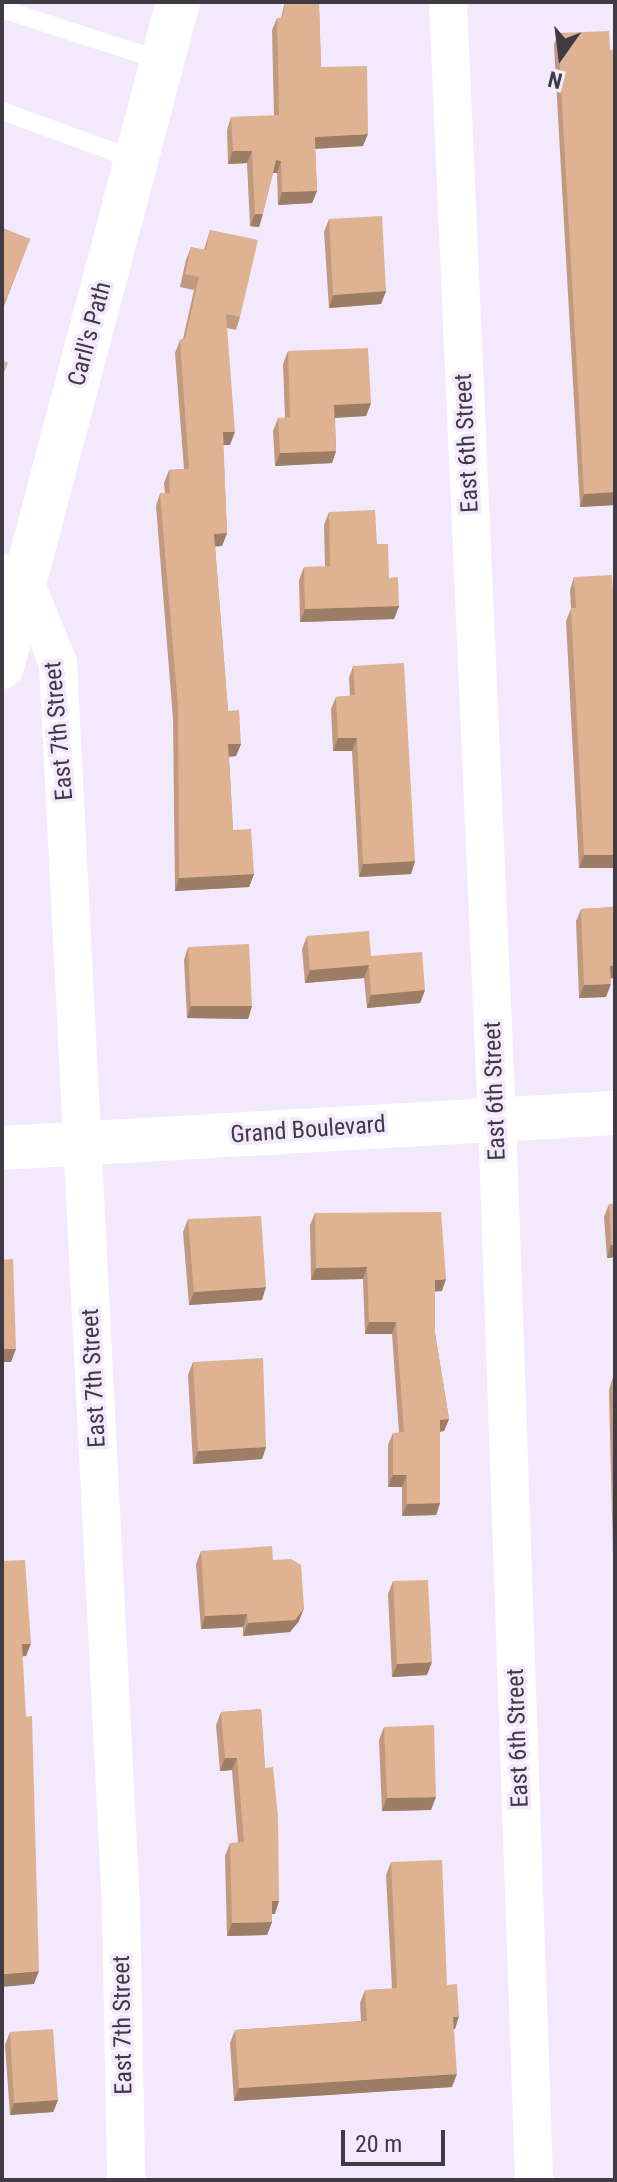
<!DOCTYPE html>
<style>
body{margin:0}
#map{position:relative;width:617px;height:2182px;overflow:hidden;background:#f2e9fc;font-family:"Roboto Condensed",sans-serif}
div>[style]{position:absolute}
.lane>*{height:18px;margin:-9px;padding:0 9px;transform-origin:9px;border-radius:9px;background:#fff}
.street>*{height:38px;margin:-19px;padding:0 19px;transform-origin:19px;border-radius:19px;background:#fff}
.secondary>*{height:44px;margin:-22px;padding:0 22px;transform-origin:22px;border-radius:22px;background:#fff}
.wall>*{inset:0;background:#c0997e}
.shaded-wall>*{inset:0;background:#9c7d66}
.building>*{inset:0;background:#dfb292}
span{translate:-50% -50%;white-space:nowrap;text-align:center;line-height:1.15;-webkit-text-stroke:7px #f2e9fc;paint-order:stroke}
.street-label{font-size:24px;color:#3f3a44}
.frame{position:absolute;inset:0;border:4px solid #3f3a44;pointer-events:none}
.north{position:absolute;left:521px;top:16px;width:80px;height:80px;-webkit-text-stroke:6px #f2e9fc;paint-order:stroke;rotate:194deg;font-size:22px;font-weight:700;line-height:32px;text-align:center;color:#3f3a44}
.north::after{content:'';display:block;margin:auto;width:28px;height:36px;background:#3f3a44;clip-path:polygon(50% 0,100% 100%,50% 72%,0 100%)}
.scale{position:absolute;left:341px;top:2130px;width:104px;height:36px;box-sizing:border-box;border:4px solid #3f3a44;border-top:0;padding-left:10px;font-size:24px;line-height:28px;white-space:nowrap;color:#3f3a44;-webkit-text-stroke:6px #f2e9fc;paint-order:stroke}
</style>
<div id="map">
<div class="lane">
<div style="left:2px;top:9px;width:168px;rotate:18deg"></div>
<div style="left:2px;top:111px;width:143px;rotate:20.1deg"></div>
</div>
<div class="street">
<div style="left:448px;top:2px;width:1117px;rotate:87.49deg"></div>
<div style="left:497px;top:1118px;width:1063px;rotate:88deg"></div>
<div style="left:2px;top:573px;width:25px;rotate:21deg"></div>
<div style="left:25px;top:582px;width:87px;rotate:67.8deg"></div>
<div style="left:58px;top:663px;width:1247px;rotate:87.1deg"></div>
<div style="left:121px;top:1908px;width:272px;rotate:88.9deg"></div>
</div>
<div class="secondary">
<div style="left:2px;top:667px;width:688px;rotate:-75.18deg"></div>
<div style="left:2px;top:1148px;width:614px;rotate:-3.27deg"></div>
</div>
<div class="wall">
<div style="clip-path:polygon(285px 2px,320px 2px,319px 5px,321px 67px,363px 146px,315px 149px,317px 191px,312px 203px,278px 205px,277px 173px,273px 173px,259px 227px,250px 226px,247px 163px,228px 164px,227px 130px,231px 117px,274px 116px,272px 30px,277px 18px,281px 18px)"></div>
<div style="clip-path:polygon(558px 33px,613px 108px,615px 148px,615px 505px,580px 507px,554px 45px)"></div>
<div style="clip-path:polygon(329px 219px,386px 291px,381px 304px,329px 308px,324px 232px)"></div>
<div style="clip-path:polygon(2px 228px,30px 239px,2px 311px)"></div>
<div style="clip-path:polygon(210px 230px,240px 317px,236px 330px,227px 328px,230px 445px,223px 445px,227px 533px,222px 546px,215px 546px,228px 711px,241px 744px,236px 756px,229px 757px,233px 830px,254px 874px,249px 887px,175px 891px,173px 719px,156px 506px,160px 493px,165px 493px,164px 483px,169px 470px,184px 469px,175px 353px,180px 340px,183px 339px,194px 290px,180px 287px,186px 260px,191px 247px,204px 250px)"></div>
<div style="clip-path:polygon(288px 351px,371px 403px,366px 416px,335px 418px,336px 451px,332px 463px,275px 466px,273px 431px,278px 418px,285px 418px,283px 364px)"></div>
<div style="clip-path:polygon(329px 512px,377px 544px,399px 606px,394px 619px,300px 622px,299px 580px,304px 567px,325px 567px,324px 525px)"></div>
<div style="clip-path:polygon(574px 577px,615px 868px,579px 868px,566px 621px,571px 609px,570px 590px)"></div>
<div style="clip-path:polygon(353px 666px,415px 861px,411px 874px,359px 877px,352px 751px,333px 751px,331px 709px,336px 697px,350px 696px,349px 678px)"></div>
<div style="clip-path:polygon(615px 907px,615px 978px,611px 978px,606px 997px,579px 998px,576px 921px,581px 909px)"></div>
<div style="clip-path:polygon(307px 936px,371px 956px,425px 990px,420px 1003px,367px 1008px,364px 978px,305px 983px,302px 949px)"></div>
<div style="clip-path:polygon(188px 947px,252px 1006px,248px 1019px,187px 1018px,184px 960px)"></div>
<div style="clip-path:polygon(609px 1204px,615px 1257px,607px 1258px,604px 1217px)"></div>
<div style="clip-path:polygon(315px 1213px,442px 1291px,435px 1291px,435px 1333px,449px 1419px,444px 1431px,440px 1432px,440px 1503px,436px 1515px,402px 1516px,402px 1487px,388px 1487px,388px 1445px,393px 1433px,399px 1433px,392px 1334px,365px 1334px,363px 1279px,311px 1280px,310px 1225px)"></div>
<div style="clip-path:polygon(188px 1219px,262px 1300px,189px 1305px,183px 1232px)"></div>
<div style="clip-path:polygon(193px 1362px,266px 1447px,262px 1459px,193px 1464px,188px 1375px)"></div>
<div style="clip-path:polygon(613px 1377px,615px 1377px,615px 1639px,609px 1390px)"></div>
<div style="clip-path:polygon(201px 1551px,273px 1560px,299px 1621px,290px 1632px,243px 1636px,243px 1627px,201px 1629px,196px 1564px)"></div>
<div style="clip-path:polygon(393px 1581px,427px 1675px,392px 1677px,388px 1594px)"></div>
<div style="clip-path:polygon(261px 1709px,275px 1914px,272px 1914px,272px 1922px,267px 1935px,227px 1936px,225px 1856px,230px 1843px,238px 1843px,232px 1770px,220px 1771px,216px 1725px,221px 1712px)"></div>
<div style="clip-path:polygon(384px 1727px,431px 1810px,382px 1811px,379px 1740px)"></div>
<div style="clip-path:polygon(391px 1862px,447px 1985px,455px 2029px,454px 2029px,452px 2087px,234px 2101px,230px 2043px,235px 2030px,361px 2021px,360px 2003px,365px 1990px,392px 1989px,386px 1875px)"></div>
<div style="clip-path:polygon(10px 2032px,58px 2100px,53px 2112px,10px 2115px,5px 2045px)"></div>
</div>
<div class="shaded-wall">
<div style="clip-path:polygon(368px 134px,363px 146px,310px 149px,315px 137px)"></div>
<div style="clip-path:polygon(233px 151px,252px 151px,247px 163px,228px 164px)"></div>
<div style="clip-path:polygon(276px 160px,281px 161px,277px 173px,271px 173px)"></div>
<div style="clip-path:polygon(317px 191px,312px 203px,278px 205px,282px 192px)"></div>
<div style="clip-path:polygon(255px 214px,263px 214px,259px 227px,250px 226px)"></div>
<div style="clip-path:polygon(386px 291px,381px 304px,329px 308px,333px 295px)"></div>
<div style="clip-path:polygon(371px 403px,366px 416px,329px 418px,334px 405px)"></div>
<div style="clip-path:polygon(223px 432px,235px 432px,230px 445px,218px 445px)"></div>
<div style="clip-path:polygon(336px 451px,332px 463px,275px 466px,280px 453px)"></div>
<div style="clip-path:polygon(615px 492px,615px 505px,580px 507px,584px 494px)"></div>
<div style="clip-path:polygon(227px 533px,222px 546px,210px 547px,214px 534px)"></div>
<div style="clip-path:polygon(399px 606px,394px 619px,300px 622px,305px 609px)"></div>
<div style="clip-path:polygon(338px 738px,357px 738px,352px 751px,333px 751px)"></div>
<div style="clip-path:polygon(228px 744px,241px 744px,236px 756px,224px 757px)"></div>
<div style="clip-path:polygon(584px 855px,615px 855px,615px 868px,579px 868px)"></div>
<div style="clip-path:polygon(415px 861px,411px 874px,359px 877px,363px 864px)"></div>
<div style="clip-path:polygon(254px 874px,249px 887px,175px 891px,179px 878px)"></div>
<div style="clip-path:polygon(369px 965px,364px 978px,305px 983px,310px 970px)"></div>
<div style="clip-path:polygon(615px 965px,615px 978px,606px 979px,610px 966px)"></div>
<div style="clip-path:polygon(611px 984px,606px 997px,579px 998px,584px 985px)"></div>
<div style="clip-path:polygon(425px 990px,420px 1003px,367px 1008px,371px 995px)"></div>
<div style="clip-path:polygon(191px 1006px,252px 1006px,248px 1019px,187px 1018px)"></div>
<div style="clip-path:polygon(611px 1245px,615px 1245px,615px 1257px,607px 1258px)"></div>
<div style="clip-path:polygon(367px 1267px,363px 1279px,311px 1280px,316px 1268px)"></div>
<div style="clip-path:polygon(446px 1279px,442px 1291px,431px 1292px,435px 1280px)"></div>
<div style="clip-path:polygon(266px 1287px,262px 1300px,189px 1305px,194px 1292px)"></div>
<div style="clip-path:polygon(369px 1322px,396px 1322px,392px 1334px,365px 1334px)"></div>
<div style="clip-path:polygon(2px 1349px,16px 1349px,11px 1362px,2px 1362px)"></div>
<div style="clip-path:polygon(449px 1419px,444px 1431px,435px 1432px,440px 1420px)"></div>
<div style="clip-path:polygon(266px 1447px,262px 1459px,193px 1464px,198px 1451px)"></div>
<div style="clip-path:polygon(393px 1475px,407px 1475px,402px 1487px,388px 1487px)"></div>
<div style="clip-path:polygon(440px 1503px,436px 1515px,402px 1516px,407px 1504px)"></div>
<div style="clip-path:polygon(304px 1608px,299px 1621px,290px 1632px,243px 1636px,248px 1623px)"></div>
<div style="clip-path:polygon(247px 1614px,243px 1627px,201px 1629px,205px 1616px)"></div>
<div style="clip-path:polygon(22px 1644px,31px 1644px,26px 1656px,18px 1657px)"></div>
<div style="clip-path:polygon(432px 1662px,427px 1675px,392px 1677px,397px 1664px)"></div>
<div style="clip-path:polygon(225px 1758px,237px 1758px,232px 1770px,220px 1771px)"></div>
<div style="clip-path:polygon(436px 1797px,431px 1810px,382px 1811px,387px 1798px)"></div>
<div style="clip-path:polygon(272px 1901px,279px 1901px,275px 1914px,267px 1914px)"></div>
<div style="clip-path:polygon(272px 1922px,267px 1935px,227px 1936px,232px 1923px)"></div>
<div style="clip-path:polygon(39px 1971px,34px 1984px,2px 1987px,2px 1974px)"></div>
<div style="clip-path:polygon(459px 2016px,455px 2029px,448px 2030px,453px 2017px)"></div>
<div style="clip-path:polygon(457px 2074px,452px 2087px,234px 2101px,239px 2088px)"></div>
<div style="clip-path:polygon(58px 2100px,53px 2112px,10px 2115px,14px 2103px)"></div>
</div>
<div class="building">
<div style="clip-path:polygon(286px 2px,320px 2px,319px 5px,321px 67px,367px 66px,368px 134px,315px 137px,317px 191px,282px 192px,281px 161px,276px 160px,263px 214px,255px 214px,252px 151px,233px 151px,231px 117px,279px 115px,277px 18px,282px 18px)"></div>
<div style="clip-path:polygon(609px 31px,610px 50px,615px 49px,615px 96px,613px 96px,615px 148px,615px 492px,584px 494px,558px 33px)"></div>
<div style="clip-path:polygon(382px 216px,386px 291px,333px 295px,329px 219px)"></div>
<div style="clip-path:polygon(2px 228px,30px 239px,6px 299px,2px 298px)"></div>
<div style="clip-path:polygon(210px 230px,258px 240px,240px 317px,226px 314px,235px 432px,223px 432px,227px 533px,214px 534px,228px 711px,239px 710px,241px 744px,228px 744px,233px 830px,251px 829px,254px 874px,179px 878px,178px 706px,160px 493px,170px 493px,169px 470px,189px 469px,180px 340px,185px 339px,199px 277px,185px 274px,191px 247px,206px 250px)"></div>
<div style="clip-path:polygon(368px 348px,371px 403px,334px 405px,336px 451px,280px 453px,278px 418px,290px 417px,288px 351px)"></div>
<div style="clip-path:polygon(2px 360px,8px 363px,2px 378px)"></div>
<div style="clip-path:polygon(375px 510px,377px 544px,388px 544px,389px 578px,398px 577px,399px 606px,305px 609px,304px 567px,330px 566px,329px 512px)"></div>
<div style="clip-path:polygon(612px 575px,613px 593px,615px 593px,615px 855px,584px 855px,571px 608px,576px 608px,574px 577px)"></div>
<div style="clip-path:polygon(404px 663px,415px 861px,363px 864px,357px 738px,338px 738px,336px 697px,355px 695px,353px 666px)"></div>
<div style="clip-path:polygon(615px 907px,615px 965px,610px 966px,611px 984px,584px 985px,581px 909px)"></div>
<div style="clip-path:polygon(369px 931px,371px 956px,422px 952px,425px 990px,371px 995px,369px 965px,310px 970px,307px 936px)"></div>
<div style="clip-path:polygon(249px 944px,252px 1006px,191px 1006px,188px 947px)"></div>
<div style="clip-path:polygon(615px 1203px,615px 1245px,611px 1245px,609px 1204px)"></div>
<div style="clip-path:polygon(441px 1212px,446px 1279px,435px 1280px,435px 1333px,449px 1419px,440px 1420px,440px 1503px,407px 1504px,407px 1475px,393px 1475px,393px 1433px,404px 1432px,396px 1322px,369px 1322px,367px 1267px,316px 1268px,315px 1213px)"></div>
<div style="clip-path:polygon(261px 1216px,266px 1287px,194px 1292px,188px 1219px)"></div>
<div style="clip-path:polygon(13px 1259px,16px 1349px,2px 1349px,2px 1260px)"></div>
<div style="clip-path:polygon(263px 1358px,266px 1447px,198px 1451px,193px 1362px)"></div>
<div style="clip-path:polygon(613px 1377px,615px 1377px,615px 1442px)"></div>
<div style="clip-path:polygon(272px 1546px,273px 1560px,291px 1559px,301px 1565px,304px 1608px,295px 1620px,248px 1623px,247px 1614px,205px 1616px,201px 1551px)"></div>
<div style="clip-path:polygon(25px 1560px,31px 1644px,22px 1644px,26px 1717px,32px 1716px,39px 1971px,2px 1974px,2px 1561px)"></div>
<div style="clip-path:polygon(428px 1580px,432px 1662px,397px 1664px,393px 1581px)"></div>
<div style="clip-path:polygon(261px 1709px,265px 1768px,273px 1767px,278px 1817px,279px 1901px,272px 1901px,272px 1922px,232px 1923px,230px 1843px,244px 1842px,237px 1758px,225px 1758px,221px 1712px)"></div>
<div style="clip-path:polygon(434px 1725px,436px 1797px,387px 1798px,384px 1727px)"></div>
<div style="clip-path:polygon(442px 1860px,447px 1985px,457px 1984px,459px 2016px,453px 2017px,457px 2074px,239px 2088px,235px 2030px,367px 2021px,365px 1990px,397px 1988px,391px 1862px)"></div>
<div style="clip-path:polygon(53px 2029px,58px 2100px,14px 2103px,10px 2032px)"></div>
</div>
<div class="street-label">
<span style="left:90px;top:334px;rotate:-75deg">Carll's Path</span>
<span style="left:467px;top:443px;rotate:-93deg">East 6th Street</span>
<span style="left:59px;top:731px;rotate:-95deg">East 7th Street</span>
<span style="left:495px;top:1091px;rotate:-92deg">East 6th Street</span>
<span style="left:308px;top:1130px;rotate:-4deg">Grand Boulevard</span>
<span style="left:94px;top:1378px;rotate:-93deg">East 7th Street</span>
<span style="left:518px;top:1738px;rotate:-92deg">East 6th Street</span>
<span style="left:123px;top:2025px;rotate:-91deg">East 7th Street</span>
</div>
<div class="frame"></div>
<div class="north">N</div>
<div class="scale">20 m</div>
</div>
